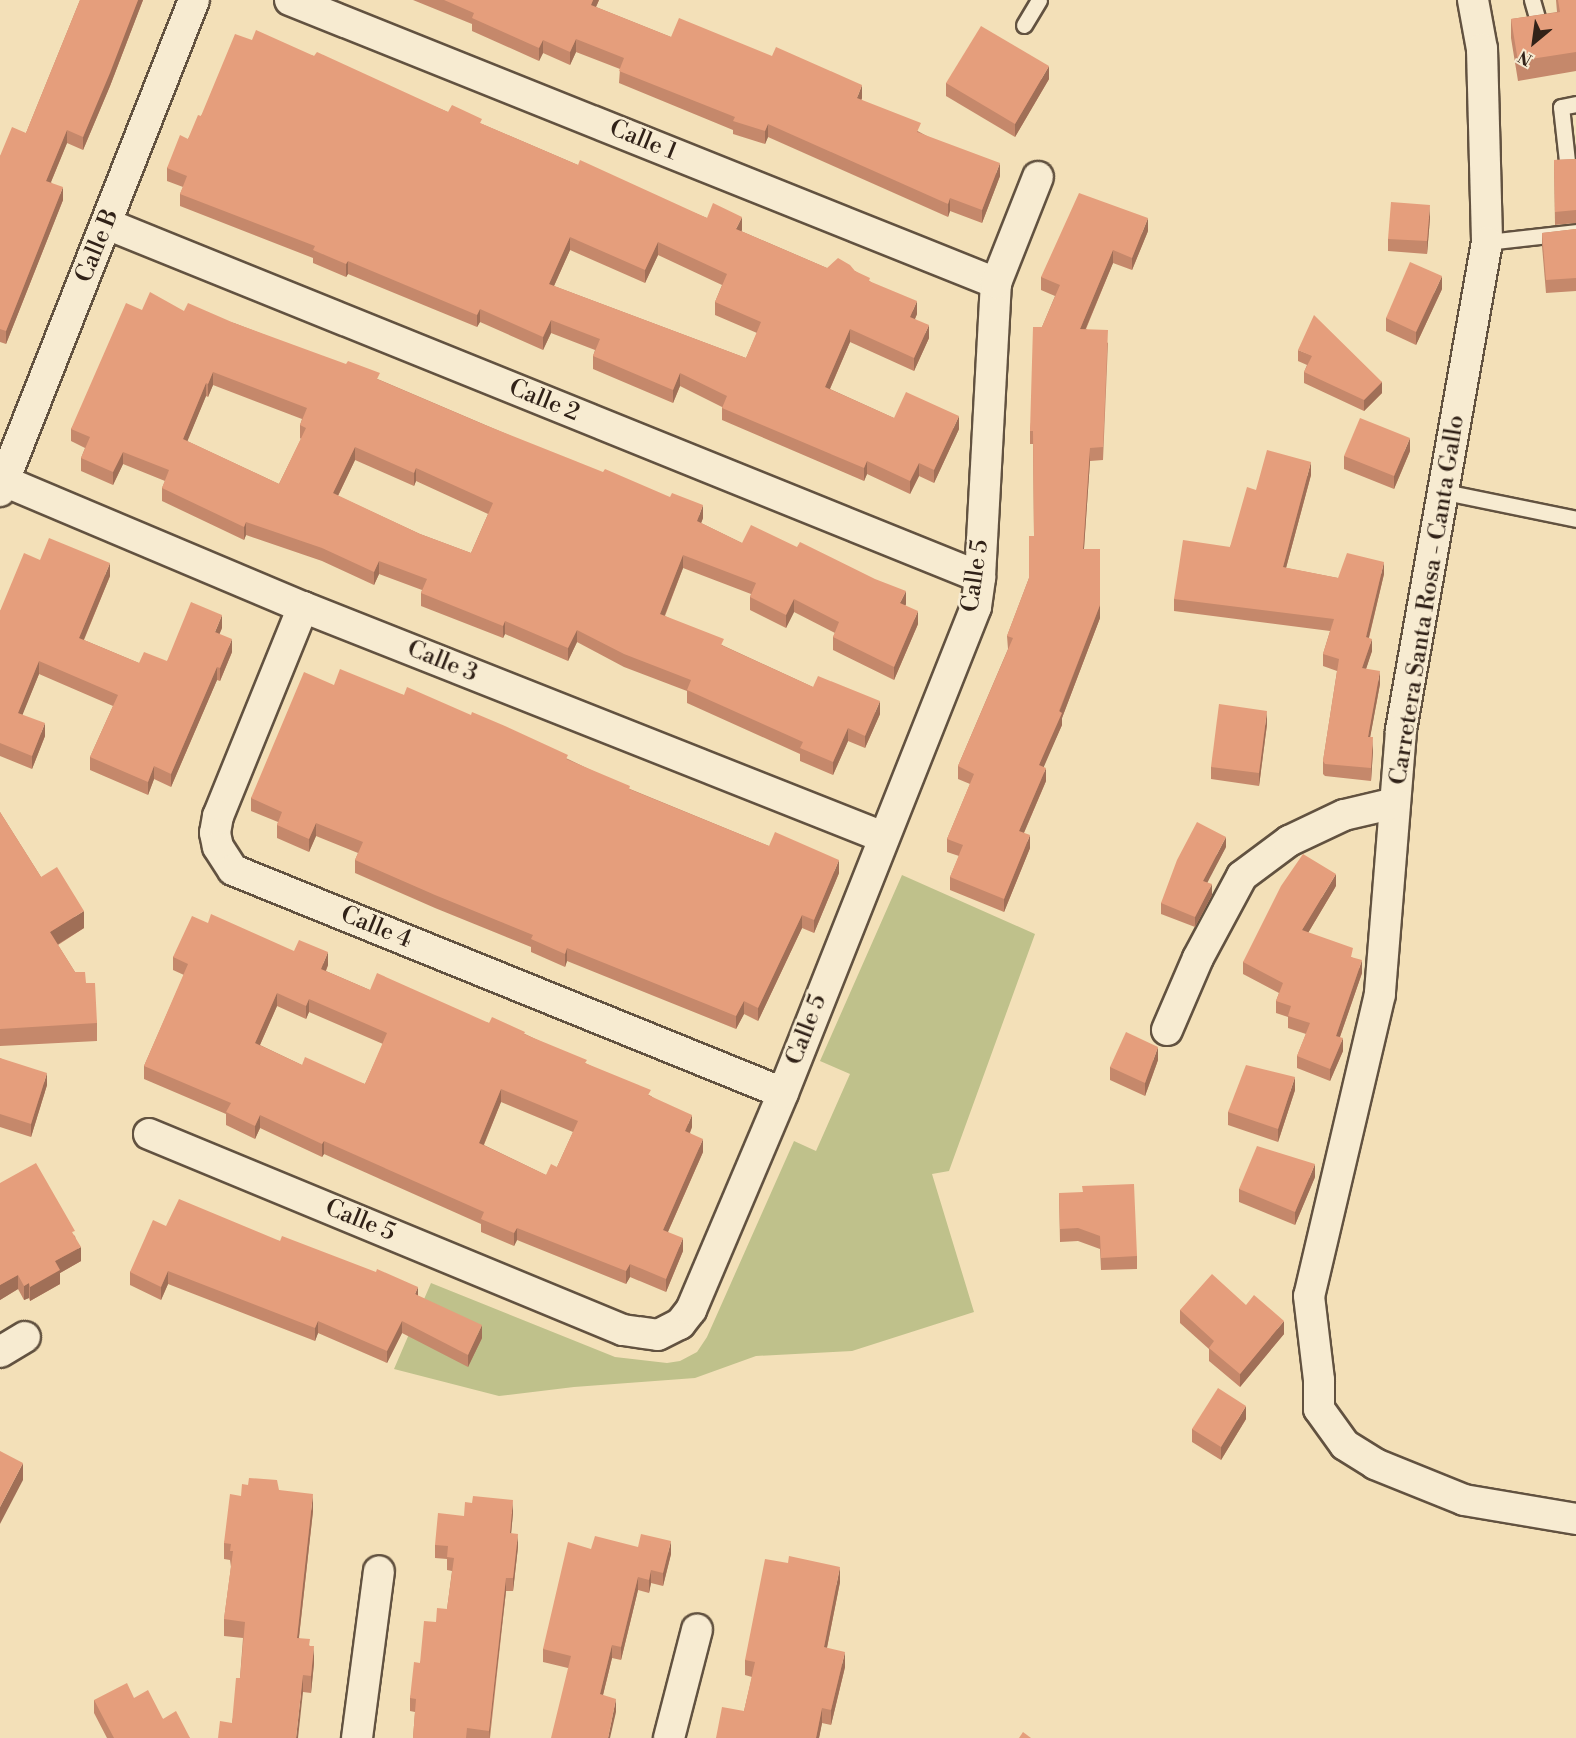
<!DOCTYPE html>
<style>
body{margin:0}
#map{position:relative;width:1576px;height:1738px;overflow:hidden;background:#f3e0b8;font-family:"Libre Bodoni",serif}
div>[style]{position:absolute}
.green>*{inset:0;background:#bfc18b}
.roads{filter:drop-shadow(2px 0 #625240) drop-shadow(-2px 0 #625240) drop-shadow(0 2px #625240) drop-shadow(0 -2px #625240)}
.service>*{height:15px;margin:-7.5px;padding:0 7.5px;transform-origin:7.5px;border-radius:7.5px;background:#f7ebd1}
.minor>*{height:30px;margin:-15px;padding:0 15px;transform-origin:15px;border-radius:15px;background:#f7ebd1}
.wall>*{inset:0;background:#c5886b}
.shaded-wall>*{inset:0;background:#a06f57}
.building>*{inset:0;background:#e59e7c}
span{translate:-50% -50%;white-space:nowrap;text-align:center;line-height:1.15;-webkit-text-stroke:5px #f7ebd1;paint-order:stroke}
.street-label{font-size:24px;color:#312218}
.north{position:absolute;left:1504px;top:12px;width:60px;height:60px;-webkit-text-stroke:4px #f7ebd1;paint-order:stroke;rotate:209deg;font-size:16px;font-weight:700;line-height:24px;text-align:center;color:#312218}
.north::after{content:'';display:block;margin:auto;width:21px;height:27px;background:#312218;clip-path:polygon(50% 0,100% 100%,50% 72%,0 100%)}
</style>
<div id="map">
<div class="green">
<div style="clip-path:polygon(902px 875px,1035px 934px,949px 1171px,932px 1174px,974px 1312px,852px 1351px,756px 1356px,695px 1378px,574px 1387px,499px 1396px,394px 1369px,431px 1283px,615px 1357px,667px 1363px,680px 1361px,697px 1352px,707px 1337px,794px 1141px,816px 1151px,850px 1074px,820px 1061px)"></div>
</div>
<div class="roads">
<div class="service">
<div style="left:1532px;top:0;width:19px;rotate:74deg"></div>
<div style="left:1024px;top:25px;width:29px;rotate:-59deg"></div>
<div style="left:1567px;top:161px;width:54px;rotate:-96.3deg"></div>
<div style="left:1561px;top:107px;width:15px;rotate:-11deg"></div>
<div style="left:1487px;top:242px;width:90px;rotate:-6.4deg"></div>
<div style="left:1445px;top:492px;width:134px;rotate:11.6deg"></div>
</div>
<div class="minor">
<div style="left:290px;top:0;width:761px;rotate:21.84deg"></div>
<div style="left:1473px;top:0;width:50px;rotate:79.6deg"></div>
<div style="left:1482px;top:49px;width:193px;rotate:88.5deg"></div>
<div style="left:1487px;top:242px;width:497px;rotate:100deg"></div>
<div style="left:1401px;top:731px;width:264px;rotate:94.6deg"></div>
<div style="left:1380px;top:994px;width:310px;rotate:103.2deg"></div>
<div style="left:1309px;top:1296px;width:85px;rotate:83.2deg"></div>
<div style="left:1319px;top:1380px;width:29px;rotate:90deg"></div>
<div style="left:1319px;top:1409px;width:44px;rotate:54.2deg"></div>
<div style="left:1345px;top:1445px;width:36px;rotate:32deg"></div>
<div style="left:1375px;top:1464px;width:96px;rotate:22deg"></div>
<div style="left:1464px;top:1500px;width:114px;rotate:9.6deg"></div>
<div style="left:107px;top:224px;width:942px;rotate:22.02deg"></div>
<div style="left:4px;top:481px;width:324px;rotate:22.9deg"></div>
<div style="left:303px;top:607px;width:624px;rotate:21.63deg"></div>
<div style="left:0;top:491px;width:528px;rotate:-68.44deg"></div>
<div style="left:303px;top:607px;width:226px;rotate:112.1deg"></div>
<div style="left:218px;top:816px;width:17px;rotate:100deg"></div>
<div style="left:215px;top:833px;width:14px;rotate:78deg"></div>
<div style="left:218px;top:847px;width:27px;rotate:57deg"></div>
<div style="left:233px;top:870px;width:593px;rotate:22.07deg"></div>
<div style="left:1167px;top:1030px;width:78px;rotate:-66.7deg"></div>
<div style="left:1198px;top:958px;width:93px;rotate:-61.8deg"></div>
<div style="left:1242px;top:876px;width:59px;rotate:-36.7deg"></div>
<div style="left:1289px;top:841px;width:61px;rotate:-25.3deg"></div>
<div style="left:1344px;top:815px;width:52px;rotate:-13.2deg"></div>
<div style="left:149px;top:1134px;width:513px;rotate:22.47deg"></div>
<div style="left:623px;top:1330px;width:35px;rotate:8deg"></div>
<div style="left:658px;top:1335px;width:25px;rotate:-27deg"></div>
<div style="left:680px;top:1324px;width:18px;rotate:-52deg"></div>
<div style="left:691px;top:1310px;width:236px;rotate:-67deg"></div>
<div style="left:783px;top:1093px;width:523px;rotate:-68.34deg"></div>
<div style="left:976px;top:607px;width:30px;rotate:-82deg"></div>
<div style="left:980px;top:577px;width:294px;rotate:-86.9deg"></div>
<div style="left:996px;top:283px;width:114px;rotate:-68.4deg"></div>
<div style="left:0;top:1352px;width:29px;rotate:-31deg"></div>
<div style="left:357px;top:1738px;width:168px;rotate:-82.5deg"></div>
<div style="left:669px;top:1738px;width:112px;rotate:-75.5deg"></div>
</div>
</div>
<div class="wall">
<div style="clip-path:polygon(80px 0,143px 0,110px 86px,83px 150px,67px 143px,51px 182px,63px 200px,6px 344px,0 342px,0 156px,26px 133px)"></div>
<div style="clip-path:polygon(413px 0,599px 0,596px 7px,671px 37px,862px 98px,861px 100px,1000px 176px,982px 223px,950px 211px,948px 217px,768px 137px,765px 144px,733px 134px,733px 130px,619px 83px,620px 69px,576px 52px,570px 65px,543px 53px,539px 61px,472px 31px,472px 24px)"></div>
<div style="clip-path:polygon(1556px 0,1576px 0,1576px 71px,1518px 81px,1511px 38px,1511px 19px,1557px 12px)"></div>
<div style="clip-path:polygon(evenodd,252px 40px,314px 56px,448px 112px,482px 124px,578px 165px,707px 218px,742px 230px,741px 231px,827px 268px,855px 271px,917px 314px,915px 319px,929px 338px,914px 371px,850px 342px,830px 389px,894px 418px,959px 429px,934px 483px,919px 476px,910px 494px,867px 474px,864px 481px,722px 420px,722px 407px,680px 386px,673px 403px,593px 369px,593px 356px,595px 350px,551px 333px,543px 350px,480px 322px,477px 327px,348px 274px,346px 277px,313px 263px,313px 258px,180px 206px,180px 194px,183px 187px,167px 181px,167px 168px,188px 139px,201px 116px,252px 40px,570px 250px,645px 283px,658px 255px,722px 285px,715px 302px,715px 315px,757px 333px,746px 358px,554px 286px,570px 250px)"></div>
<div style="clip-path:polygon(1049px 79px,1015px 137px,946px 96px,946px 83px)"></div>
<div style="clip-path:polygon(1576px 159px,1576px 223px,1555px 225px,1554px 160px)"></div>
<div style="clip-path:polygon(1430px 218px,1427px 254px,1388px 251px,1388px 239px)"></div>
<div style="clip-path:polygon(1576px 229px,1576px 291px,1546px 293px,1542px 246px,1542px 233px)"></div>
<div style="clip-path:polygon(1148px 231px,1132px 270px,1113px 263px,1086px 329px,1108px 343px,1103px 460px,1090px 461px,1084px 549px,1100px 549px,1100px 618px,1062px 718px,1062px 725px,1043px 767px,1046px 781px,1024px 833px,1030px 848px,1004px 912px,950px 890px,950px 877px,959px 856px,947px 852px,947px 839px,970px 784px,958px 779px,958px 766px,1008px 649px,1007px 636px,1029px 578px,1034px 536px,1033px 444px,1030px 444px,1030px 431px,1042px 327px,1055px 296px,1041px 290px,1041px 277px)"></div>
<div style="clip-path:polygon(1442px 289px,1416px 345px,1386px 331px,1386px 318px)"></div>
<div style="clip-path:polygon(evenodd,142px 310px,184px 311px,234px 323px,380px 380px,703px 518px,701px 523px,742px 543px,906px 604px,905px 606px,918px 624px,894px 680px,833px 650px,833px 637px,835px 633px,794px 612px,786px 628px,750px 610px,750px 597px,751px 594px,683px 568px,665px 616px,724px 646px,813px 687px,880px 714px,865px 748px,848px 741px,833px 775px,800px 761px,800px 754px,687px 703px,687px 691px,624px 667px,577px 642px,568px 661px,505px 634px,503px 638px,421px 606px,421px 593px,422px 590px,379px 574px,374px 585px,322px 561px,246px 535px,244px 540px,162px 501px,162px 488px,165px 481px,123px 464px,113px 485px,81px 471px,81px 458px,85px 448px,71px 441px,71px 429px,142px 310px,213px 385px,302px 419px,300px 425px,300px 438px,301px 439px,279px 484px,187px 441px,206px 396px,208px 397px,213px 385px,142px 310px,355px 460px,414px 486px,416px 481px,488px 514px,471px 553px,420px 534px,338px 496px,355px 460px)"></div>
<div style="clip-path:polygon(1298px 350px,1382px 382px,1382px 393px,1364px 411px,1304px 383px,1304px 372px,1307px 365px,1298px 361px)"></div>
<div style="clip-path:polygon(1410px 451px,1394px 489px,1344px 469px,1344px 456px)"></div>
<div style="clip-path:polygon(1311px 475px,1286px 568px,1338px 578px,1384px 574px,1369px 638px,1372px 651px,1366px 669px,1380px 684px,1370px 737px,1373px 750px,1371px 781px,1325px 776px,1323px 774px,1323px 761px,1337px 671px,1323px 666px,1323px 654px,1330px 631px,1174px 611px,1174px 599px,1230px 547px,1256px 490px)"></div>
<div style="clip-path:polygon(40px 560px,110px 576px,84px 640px,139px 663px,167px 661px,222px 628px,219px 634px,232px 652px,220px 681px,217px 680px,171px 787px,154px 779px,148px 795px,90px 770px,90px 757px,113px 706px,39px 674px,22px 715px,45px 736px,32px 769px,0 756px,0 611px)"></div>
<div style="clip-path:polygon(334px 685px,404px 695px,568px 759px,630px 789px,769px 846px,839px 873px,814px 933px,802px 928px,758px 1021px,744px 1014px,736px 1029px,567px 961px,565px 967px,531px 952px,531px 947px,435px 908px,355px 873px,355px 860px,358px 853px,316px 836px,309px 852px,277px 838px,277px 825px,278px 822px,251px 811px,251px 798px)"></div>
<div style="clip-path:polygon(1267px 724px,1259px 786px,1211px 779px,1211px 767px)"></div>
<div style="clip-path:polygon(0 812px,41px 877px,84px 928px,58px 945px,75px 972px,86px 983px,97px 1023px,97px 1041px,0 1046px)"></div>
<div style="clip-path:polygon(1226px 847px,1207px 882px,1212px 895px,1195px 927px,1161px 914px,1161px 903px)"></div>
<div style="clip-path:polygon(1336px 886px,1308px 933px,1353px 958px,1362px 973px,1340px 1037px,1343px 1051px,1330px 1081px,1297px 1068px,1297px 1056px,1306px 1034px,1288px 1028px,1288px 1017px,1276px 1013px,1276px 1001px,1279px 993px,1243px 974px,1243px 962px)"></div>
<div style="clip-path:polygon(evenodd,208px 923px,328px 965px,326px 971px,370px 990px,489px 1023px,525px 1034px,587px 1064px,651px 1096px,692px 1127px,690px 1133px,703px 1152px,668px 1232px,683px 1251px,666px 1292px,630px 1277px,626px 1284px,517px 1240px,514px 1246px,481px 1232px,481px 1224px,324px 1154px,322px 1157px,260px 1128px,255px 1139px,226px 1125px,226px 1114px,144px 1079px,144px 1066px,184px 975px,173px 970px,173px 957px,208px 923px,277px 1006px,306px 1019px,309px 1012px,383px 1044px,365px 1084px,302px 1065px,260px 1045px,277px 1006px,208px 923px,501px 1102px,573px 1132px,557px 1167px,546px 1175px,484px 1145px,501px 1102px)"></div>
<div style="clip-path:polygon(0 1058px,47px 1085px,31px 1137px,0 1127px)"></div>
<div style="clip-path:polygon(1158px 1060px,1145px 1096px,1110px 1080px,1110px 1067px)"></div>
<div style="clip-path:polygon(1295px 1090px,1278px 1142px,1228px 1125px,1228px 1112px)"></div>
<div style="clip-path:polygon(1315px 1177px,1295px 1225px,1239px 1202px,1239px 1189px)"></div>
<div style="clip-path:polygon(0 1183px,75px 1236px,81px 1261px,60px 1273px,60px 1284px,30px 1301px,29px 1298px,24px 1300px,18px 1289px,0 1300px)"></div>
<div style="clip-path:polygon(1059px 1193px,1137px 1256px,1137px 1269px,1101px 1270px,1100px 1249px,1078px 1241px,1060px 1242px)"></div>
<div style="clip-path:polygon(166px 1226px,280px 1241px,418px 1296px,482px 1338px,468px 1367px,402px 1333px,387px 1363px,318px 1333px,315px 1341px,168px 1284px,161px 1300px,130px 1285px,130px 1272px)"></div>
<div style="clip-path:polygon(1246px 1305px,1284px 1334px,1240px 1387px,1209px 1361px,1209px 1349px,1180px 1323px,1180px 1310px)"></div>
<div style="clip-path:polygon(1246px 1419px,1221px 1460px,1192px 1442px,1192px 1429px)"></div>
<div style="clip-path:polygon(279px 1490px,313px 1511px,299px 1638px,310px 1646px,314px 1663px,311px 1693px,303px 1692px,232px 1723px,240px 1678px,243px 1638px,224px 1636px,224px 1619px,231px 1567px,230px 1560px,224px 1559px,224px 1543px,241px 1496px)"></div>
<div style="clip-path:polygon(513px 1513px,511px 1533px,518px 1547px,513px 1591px,506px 1591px,490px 1738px,413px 1738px,415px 1712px,410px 1711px,410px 1698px,420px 1663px,436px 1622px,447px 1609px,452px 1571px,447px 1570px,447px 1559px,435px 1558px,435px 1545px)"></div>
<div style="clip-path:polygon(638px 1547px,671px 1554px,663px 1586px,651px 1583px,649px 1593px,638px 1590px,621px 1660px,612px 1658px,603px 1695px,616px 1712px,568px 1668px,543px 1662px,543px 1649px)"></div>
<div style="clip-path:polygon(840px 1582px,827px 1648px,845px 1667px,831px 1725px,822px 1723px,819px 1738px,716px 1738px,744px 1711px,752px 1677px,745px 1675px,745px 1660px)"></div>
<div style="clip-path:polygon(134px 1698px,163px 1719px,190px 1738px,107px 1738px,94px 1713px,94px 1700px)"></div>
</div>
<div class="shaded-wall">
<div style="clip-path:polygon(138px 0,143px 0,110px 86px,83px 150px,83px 137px)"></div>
<div style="clip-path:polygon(593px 0,599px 0,591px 18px,591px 5px)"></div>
<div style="clip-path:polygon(576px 39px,576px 52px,570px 65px,570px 52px)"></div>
<div style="clip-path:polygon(543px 40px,543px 53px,539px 61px,539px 48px)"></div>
<div style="clip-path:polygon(1049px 66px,1049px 79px,1015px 137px,1015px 124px)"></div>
<div style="clip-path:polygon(862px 85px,862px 98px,857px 111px,857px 98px)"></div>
<div style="clip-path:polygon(768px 124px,768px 137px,765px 144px,765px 131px)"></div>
<div style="clip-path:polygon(67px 130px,67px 143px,46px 194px,46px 181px)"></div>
<div style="clip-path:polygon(1000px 163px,1000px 176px,982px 223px,982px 210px)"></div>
<div style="clip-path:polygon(63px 187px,63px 200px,6px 344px,6px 331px)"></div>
<div style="clip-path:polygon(950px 198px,950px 211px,948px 217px,948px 204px)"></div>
<div style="clip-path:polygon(1430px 205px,1430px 218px,1427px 254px,1427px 241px)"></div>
<div style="clip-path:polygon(742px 217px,742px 230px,736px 242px,736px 229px)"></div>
<div style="clip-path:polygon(1148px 218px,1148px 231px,1132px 270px,1132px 258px)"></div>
<div style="clip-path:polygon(570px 237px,570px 250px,549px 297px,549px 284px)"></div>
<div style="clip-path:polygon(658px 242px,658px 255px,645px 283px,645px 270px)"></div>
<div style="clip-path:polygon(1113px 250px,1113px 263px,1080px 342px,1080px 329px)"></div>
<div style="clip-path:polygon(348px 261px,348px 274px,346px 277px,346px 264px)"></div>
<div style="clip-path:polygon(1442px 276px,1442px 289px,1416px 345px,1416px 332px)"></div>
<div style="clip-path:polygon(917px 301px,917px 314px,910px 330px,910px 317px)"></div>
<div style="clip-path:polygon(480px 309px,480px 322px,477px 327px,477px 315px)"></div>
<div style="clip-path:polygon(551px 320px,551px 333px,543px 350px,543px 337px)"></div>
<div style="clip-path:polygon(929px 325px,929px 338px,914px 371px,914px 358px)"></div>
<div style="clip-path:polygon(850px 329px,850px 342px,825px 400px,825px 387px)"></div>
<div style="clip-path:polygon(213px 372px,213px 385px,208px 397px,208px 384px)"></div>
<div style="clip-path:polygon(680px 373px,680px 386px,673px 403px,673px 390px)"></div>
<div style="clip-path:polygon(1382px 382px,1382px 393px,1364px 411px,1364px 400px)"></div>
<div style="clip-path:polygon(206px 383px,206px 396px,183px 452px,183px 439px)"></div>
<div style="clip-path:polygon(959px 416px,959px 429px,934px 483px,934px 470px)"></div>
<div style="clip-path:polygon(1410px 438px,1410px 451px,1394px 489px,1394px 476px)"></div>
<div style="clip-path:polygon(355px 447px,355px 460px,333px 506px,333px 493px)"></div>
<div style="clip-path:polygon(1090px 448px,1090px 461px,1083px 562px,1083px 549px)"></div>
<div style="clip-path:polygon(123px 452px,123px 464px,113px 485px,113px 472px)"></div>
<div style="clip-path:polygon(867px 461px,867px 474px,864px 481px,864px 468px)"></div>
<div style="clip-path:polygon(1311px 462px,1311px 475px,1283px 579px,1283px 567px)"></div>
<div style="clip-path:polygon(919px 463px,919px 476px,910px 494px,910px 481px)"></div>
<div style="clip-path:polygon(416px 468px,416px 481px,414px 486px,414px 473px)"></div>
<div style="clip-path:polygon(703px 505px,703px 518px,697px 534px,697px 521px)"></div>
<div style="clip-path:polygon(246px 522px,246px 535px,244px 540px,244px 527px)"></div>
<div style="clip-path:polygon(683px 555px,683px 568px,660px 627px,660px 614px)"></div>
<div style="clip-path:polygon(379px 561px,379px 574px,374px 585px,374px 572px)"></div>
<div style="clip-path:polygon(1384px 562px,1384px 574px,1366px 649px,1366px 637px)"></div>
<div style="clip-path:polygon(110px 563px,110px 576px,79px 651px,79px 638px)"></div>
<div style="clip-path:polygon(906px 591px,906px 604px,900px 616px,900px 603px)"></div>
<div style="clip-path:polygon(794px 599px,794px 612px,786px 628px,786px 615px)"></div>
<div style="clip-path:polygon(1100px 605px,1100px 618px,1062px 718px,1062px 725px,1039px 778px,1039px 765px)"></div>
<div style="clip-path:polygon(918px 611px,918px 624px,894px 680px,894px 667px)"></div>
<div style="clip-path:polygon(222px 615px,222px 628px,215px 645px,215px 632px)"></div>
<div style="clip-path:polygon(505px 621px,505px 634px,503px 638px,503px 626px)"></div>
<div style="clip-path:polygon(577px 630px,577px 642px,568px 661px,568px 648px)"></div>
<div style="clip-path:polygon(232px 639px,232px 652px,220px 681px,220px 668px)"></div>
<div style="clip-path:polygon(1372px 639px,1372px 651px,1362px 681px,1362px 668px)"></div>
<div style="clip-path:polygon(39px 661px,39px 674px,18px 726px,18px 713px)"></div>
<div style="clip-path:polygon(217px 667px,217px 680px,171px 787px,171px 774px)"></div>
<div style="clip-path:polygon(1380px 671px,1380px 684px,1368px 749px,1368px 737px)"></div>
<div style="clip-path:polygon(880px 701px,880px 714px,865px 748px,865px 736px)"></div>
<div style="clip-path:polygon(1267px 711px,1267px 724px,1259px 786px,1259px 773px)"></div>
<div style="clip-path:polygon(45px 723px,45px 736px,32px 769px,32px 756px)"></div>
<div style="clip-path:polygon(848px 728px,848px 741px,833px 775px,833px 762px)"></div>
<div style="clip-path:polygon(1373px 737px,1373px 750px,1371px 781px,1371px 768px)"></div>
<div style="clip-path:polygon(154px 766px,154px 779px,148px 795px,148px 782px)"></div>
<div style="clip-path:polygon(1046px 768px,1046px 781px,1019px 844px,1019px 831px)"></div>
<div style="clip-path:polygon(316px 823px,316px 836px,309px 852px,309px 839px)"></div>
<div style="clip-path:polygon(1030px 835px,1030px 848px,1004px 912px,1004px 899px)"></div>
<div style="clip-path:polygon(1226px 837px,1226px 847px,1203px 891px,1203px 881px)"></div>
<div style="clip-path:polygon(839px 860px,839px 873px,814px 933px,814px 920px)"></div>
<div style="clip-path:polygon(1336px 874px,1336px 886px,1302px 943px,1302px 930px)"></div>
<div style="clip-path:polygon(1212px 884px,1212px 895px,1195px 927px,1195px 917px)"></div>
<div style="clip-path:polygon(84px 911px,84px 928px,50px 949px,50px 932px)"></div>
<div style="clip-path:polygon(802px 915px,802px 928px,758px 1021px,758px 1008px)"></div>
<div style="clip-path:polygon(567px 948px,567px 961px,565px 967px,565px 954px)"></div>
<div style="clip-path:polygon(328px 952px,328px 965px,321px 982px,321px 969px)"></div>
<div style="clip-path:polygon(1362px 960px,1362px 973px,1336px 1048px,1336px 1036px)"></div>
<div style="clip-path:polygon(277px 993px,277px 1006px,255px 1056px,255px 1043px)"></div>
<div style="clip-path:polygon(309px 999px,309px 1012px,306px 1019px,306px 1006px)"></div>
<div style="clip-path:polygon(744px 1001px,744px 1014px,736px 1029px,736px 1016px)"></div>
<div style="clip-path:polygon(1343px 1038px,1343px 1051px,1330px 1081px,1330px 1069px)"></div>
<div style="clip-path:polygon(1158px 1047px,1158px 1060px,1145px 1096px,1145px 1083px)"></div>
<div style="clip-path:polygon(47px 1073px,47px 1085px,31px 1137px,31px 1124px)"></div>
<div style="clip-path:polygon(1295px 1077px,1295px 1090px,1278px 1142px,1278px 1129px)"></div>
<div style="clip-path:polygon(501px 1089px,501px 1102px,479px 1156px,479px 1143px)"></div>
<div style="clip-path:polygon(260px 1115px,260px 1128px,255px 1139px,255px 1126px)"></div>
<div style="clip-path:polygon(692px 1115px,692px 1127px,685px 1144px,685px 1131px)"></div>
<div style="clip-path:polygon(703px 1139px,703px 1152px,663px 1243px,663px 1230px)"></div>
<div style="clip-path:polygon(324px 1141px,324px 1154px,322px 1157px,322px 1144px)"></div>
<div style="clip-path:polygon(1315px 1164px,1315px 1177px,1295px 1225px,1295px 1212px)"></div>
<div style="clip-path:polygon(517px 1228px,517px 1240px,514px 1246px,514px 1233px)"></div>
<div style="clip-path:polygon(683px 1238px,683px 1251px,666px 1292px,666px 1279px)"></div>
<div style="clip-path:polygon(81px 1247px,81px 1261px,60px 1273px,60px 1284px,30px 1301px,30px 1287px,55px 1261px)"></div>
<div style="clip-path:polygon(630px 1264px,630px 1277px,626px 1284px,626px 1271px)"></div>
<div style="clip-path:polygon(168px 1271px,168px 1284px,161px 1300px,161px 1287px)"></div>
<div style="clip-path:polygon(18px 1275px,18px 1289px,0 1300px,0 1285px)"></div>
<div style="clip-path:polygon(29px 1283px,29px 1298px,24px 1300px,24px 1286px)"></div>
<div style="clip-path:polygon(418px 1287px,418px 1299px,415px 1294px)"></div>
<div style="clip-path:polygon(318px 1321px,318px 1333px,315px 1341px,315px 1328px)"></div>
<div style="clip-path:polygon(402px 1321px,402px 1333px,387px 1363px,387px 1351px)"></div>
<div style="clip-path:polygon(1284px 1321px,1284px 1334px,1240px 1387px,1240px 1374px)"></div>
<div style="clip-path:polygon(482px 1325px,482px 1338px,468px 1367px,468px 1355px)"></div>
<div style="clip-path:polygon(1246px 1406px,1246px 1419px,1221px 1460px,1221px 1447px)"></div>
<div style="clip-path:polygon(23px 1463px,23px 1480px,0 1524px,0 1507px)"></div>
<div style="clip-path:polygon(313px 1494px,313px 1511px,297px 1654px,297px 1638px)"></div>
<div style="clip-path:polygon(513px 1500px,513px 1513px,510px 1546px,510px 1533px)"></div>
<div style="clip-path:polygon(518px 1534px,518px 1547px,513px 1591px,513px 1578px)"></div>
<div style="clip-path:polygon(671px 1541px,671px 1554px,663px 1586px,663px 1573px)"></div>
<div style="clip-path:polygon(840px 1567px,840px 1582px,824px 1662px,824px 1647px)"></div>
<div style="clip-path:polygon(651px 1570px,651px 1583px,649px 1593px,649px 1580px)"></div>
<div style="clip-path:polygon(638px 1577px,638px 1590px,621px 1660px,621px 1647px)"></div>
<div style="clip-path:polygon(506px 1578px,506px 1591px,489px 1738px,489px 1731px)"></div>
<div style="clip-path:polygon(612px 1645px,612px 1658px,600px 1707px,600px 1694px)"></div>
<div style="clip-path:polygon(314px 1646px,314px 1663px,311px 1693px,311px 1676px)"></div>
<div style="clip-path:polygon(845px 1652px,845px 1667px,831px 1725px,831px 1710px)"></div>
<div style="clip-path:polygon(303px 1675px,303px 1692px,298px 1738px,296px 1738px)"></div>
<div style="clip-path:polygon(616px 1699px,616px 1712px,610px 1738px,608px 1738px)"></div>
<div style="clip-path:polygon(822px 1708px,822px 1723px,819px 1738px,816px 1738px)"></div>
</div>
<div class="building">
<div style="clip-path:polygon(80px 0,138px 0,110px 73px,83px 137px,67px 130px,46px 181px,63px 187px,6px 331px,0 329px,0 156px,12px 127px,26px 133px)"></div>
<div style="clip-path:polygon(444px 0,593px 0,591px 5px,671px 37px,679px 18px,772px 56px,776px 47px,862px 85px,857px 98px,921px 123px,917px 132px,1000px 163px,982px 210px,950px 198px,948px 204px,768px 124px,765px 131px,733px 121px,735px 117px,619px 71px,624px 58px,576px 39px,570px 52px,543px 40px,539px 48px,472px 18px,474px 13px)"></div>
<div style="clip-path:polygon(1558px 0,1576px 0,1576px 52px,1518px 61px,1511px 19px,1560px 12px)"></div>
<div style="clip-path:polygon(981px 26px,1049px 66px,1015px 124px,946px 83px)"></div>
<div style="clip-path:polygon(evenodd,256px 30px,314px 56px,317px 52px,448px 112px,452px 105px,482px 119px,480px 123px,578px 165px,580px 160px,707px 218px,713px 203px,742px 217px,736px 229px,827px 268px,838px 258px,850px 265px,855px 271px,870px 278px,869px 281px,917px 301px,910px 317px,929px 325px,914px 358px,850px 329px,825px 387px,894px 418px,906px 392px,959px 416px,934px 470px,919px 463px,910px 481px,867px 461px,864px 468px,722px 408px,727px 396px,680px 373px,673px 390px,593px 356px,600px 339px,551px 320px,543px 337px,480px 309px,477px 315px,348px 261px,346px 264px,313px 250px,315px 246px,180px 194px,187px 176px,167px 168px,180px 135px,188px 139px,198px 115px,201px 116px,235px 34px,252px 40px,256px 30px,570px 237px,645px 270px,658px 242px,727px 274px,715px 302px,761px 322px,746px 358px,549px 284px,570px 237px)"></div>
<div style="clip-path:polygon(1576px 159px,1576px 210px,1555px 212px,1554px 160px)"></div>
<div style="clip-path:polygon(1079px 193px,1148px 218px,1132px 258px,1113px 250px,1080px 329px,1108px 330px,1103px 447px,1090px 448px,1083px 549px,1100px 549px,1100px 605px,1059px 711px,1062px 713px,1039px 765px,1046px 768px,1019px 831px,1030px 835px,1004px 899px,950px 877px,963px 845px,947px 839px,974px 774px,958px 766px,1013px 638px,1007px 636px,1029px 578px,1029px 536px,1034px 536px,1033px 431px,1030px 431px,1033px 327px,1042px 327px,1060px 285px,1041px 277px)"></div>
<div style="clip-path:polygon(1391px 202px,1430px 205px,1427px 241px,1388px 239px)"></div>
<div style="clip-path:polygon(1576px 229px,1576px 278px,1546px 280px,1542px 233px)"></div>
<div style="clip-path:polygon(1410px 262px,1442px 276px,1416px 332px,1386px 318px)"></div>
<div style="clip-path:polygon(evenodd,150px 292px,184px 311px,188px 303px,234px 323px,346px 364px,348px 361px,380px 373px,377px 379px,485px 425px,603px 472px,605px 469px,670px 497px,672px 493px,703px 505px,697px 521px,742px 543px,751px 525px,797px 547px,800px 542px,875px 579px,906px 591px,900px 603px,918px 611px,894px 667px,833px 637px,839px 622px,794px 599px,786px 615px,750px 597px,756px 583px,683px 555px,660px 614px,724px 639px,721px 645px,813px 687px,818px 676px,880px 701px,865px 736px,848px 728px,833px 762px,800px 748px,803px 742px,687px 690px,691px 680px,624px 654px,577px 630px,568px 648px,505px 621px,503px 626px,421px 593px,427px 579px,379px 561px,374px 572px,322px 548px,246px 522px,244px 527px,162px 488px,169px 470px,123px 452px,113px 472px,81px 458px,90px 437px,71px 429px,126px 303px,142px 310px,150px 292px,213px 372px,307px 408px,300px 425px,306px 428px,279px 484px,183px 439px,206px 383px,208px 384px,213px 372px,150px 292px,355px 447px,414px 473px,416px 468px,493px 503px,471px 553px,420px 534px,333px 493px,355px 447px)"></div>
<div style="clip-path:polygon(1314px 315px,1382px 382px,1364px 400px,1304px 372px,1312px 356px,1298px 350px)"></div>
<div style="clip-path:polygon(1360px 418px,1410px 438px,1394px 476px,1344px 456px)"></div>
<div style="clip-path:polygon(1267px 450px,1311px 462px,1283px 567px,1338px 578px,1347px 553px,1384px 562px,1366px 637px,1372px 639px,1362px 668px,1380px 671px,1368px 737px,1373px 737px,1371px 768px,1325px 764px,1323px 761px,1339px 659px,1323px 654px,1334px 619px,1174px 599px,1183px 540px,1230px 547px,1247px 487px,1256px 490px)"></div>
<div style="clip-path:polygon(49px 538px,110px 563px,79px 638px,139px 663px,144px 652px,167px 661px,191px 602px,222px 615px,215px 632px,232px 639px,220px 668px,217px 667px,171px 774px,154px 766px,148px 782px,90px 757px,118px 695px,39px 661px,18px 713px,45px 723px,32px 756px,0 743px,0 611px,24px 553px,40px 560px)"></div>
<div style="clip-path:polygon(340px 669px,404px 695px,407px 687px,471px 715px,472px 712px,505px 726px,568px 755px,566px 759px,630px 786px,629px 789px,769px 846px,775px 832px,839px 860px,814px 920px,802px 915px,758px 1008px,744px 1001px,736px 1016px,567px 948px,565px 954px,531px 939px,533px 935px,435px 895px,355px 860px,363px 842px,316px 823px,309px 839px,277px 825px,282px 812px,251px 798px,304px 672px,334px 685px)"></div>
<div style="clip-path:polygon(1219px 704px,1267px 711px,1259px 773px,1211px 767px)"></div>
<div style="clip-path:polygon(0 812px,41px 877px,57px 867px,84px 911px,50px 932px,75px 972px,85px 972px,86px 983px,95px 983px,97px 1023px,0 1029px)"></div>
<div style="clip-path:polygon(1197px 822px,1226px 837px,1203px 881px,1212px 884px,1195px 917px,1161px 903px,1177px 860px)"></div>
<div style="clip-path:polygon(1303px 854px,1336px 874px,1302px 930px,1353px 948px,1351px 957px,1362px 960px,1336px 1036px,1343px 1038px,1330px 1069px,1297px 1056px,1310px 1023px,1288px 1016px,1291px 1006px,1276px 1001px,1283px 983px,1243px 962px,1281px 886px)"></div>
<div style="clip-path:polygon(evenodd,211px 914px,294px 951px,299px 940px,328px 952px,321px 969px,370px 990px,377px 973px,489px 1023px,492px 1017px,525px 1032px,524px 1034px,587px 1060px,585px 1063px,651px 1090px,648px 1095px,692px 1115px,685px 1131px,703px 1139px,663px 1230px,683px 1238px,666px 1279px,630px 1264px,626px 1271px,517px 1228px,514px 1233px,481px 1219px,484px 1212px,324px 1141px,322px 1144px,260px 1115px,255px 1126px,226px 1112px,231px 1103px,144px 1066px,188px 964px,173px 957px,192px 916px,208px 923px,211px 914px,277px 993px,306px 1006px,309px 999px,387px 1033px,365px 1084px,305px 1057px,302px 1065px,255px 1043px,277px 993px,211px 914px,501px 1089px,578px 1121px,557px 1167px,551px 1164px,546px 1175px,479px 1143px,501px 1089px)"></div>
<div style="clip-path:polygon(1126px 1032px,1158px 1047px,1145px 1083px,1110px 1067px)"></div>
<div style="clip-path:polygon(0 1058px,47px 1073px,31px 1124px,0 1114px)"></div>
<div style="clip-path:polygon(1246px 1065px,1295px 1077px,1278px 1129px,1228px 1112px)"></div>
<div style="clip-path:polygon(1257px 1146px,1315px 1164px,1295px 1212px,1239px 1189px)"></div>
<div style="clip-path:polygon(36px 1163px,75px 1231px,72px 1232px,81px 1247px,55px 1261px,60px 1270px,30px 1287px,29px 1283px,24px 1286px,18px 1275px,0 1285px,0 1183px)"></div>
<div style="clip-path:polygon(1134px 1184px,1137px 1256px,1101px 1258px,1100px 1236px,1078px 1228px,1060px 1229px,1059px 1193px,1083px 1192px,1082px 1186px)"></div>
<div style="clip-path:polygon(179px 1199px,280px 1241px,282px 1236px,376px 1272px,377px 1269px,418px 1287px,415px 1294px,482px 1325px,468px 1355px,402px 1321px,387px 1351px,318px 1321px,315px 1328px,168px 1271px,161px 1287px,130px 1272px,153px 1220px,166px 1226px)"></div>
<div style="clip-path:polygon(1212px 1274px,1246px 1305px,1254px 1295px,1284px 1321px,1240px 1374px,1209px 1348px,1214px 1341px,1180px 1310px)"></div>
<div style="clip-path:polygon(1218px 1388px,1246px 1406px,1221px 1447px,1192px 1429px)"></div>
<div style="clip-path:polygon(0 1451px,23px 1463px,0 1507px)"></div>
<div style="clip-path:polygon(249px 1478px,277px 1480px,279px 1490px,313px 1494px,297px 1638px,310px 1639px,309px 1646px,314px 1646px,311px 1676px,303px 1675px,296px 1738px,218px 1738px,220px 1721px,232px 1723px,236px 1678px,240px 1678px,245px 1622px,224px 1619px,233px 1551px,230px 1551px,231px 1544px,224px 1543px,230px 1494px,241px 1496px,242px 1484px,248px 1485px)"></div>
<div style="clip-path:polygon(473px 1496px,513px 1500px,510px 1533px,518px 1534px,513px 1578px,506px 1578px,489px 1731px,467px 1728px,466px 1738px,413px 1738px,416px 1699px,410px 1698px,414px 1662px,420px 1663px,424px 1621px,436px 1622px,437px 1608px,447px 1609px,454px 1558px,447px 1557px,448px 1546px,435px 1545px,438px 1513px,464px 1516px,465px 1502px,472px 1503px)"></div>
<div style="clip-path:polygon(641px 1534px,671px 1541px,663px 1573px,651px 1570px,649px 1580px,638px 1577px,621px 1647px,612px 1645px,600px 1694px,616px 1699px,608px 1738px,551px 1738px,571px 1656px,543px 1649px,568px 1542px,591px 1549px,595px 1536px,638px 1547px)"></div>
<div style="clip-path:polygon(789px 1556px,840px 1567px,824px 1647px,845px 1652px,831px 1710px,822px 1708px,816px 1738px,716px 1738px,722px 1707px,744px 1711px,755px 1662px,745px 1660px,765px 1559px,788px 1563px)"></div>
<div style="clip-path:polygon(127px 1683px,134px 1698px,148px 1690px,163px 1719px,176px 1711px,190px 1738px,114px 1738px,94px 1700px)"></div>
<div style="clip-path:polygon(1023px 1732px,1031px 1738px,1019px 1738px)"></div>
</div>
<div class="street-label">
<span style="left:643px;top:141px;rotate:22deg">Calle 1</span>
<span style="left:98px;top:246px;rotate:-68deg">Calle B</span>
<span style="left:544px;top:401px;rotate:22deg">Calle 2</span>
<span style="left:976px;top:576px;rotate:-82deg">Calle 5</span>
<span style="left:1428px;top:600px;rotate:-81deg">Carretera Santa Rosa - Canta Gallo</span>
<span style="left:442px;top:662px;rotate:22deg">Calle 3</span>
<span style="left:376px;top:928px;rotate:22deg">Calle 4</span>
<span style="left:807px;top:1030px;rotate:-69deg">Calle 5</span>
<span style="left:360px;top:1221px;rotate:22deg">Calle 5</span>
</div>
<div class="north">N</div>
</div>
